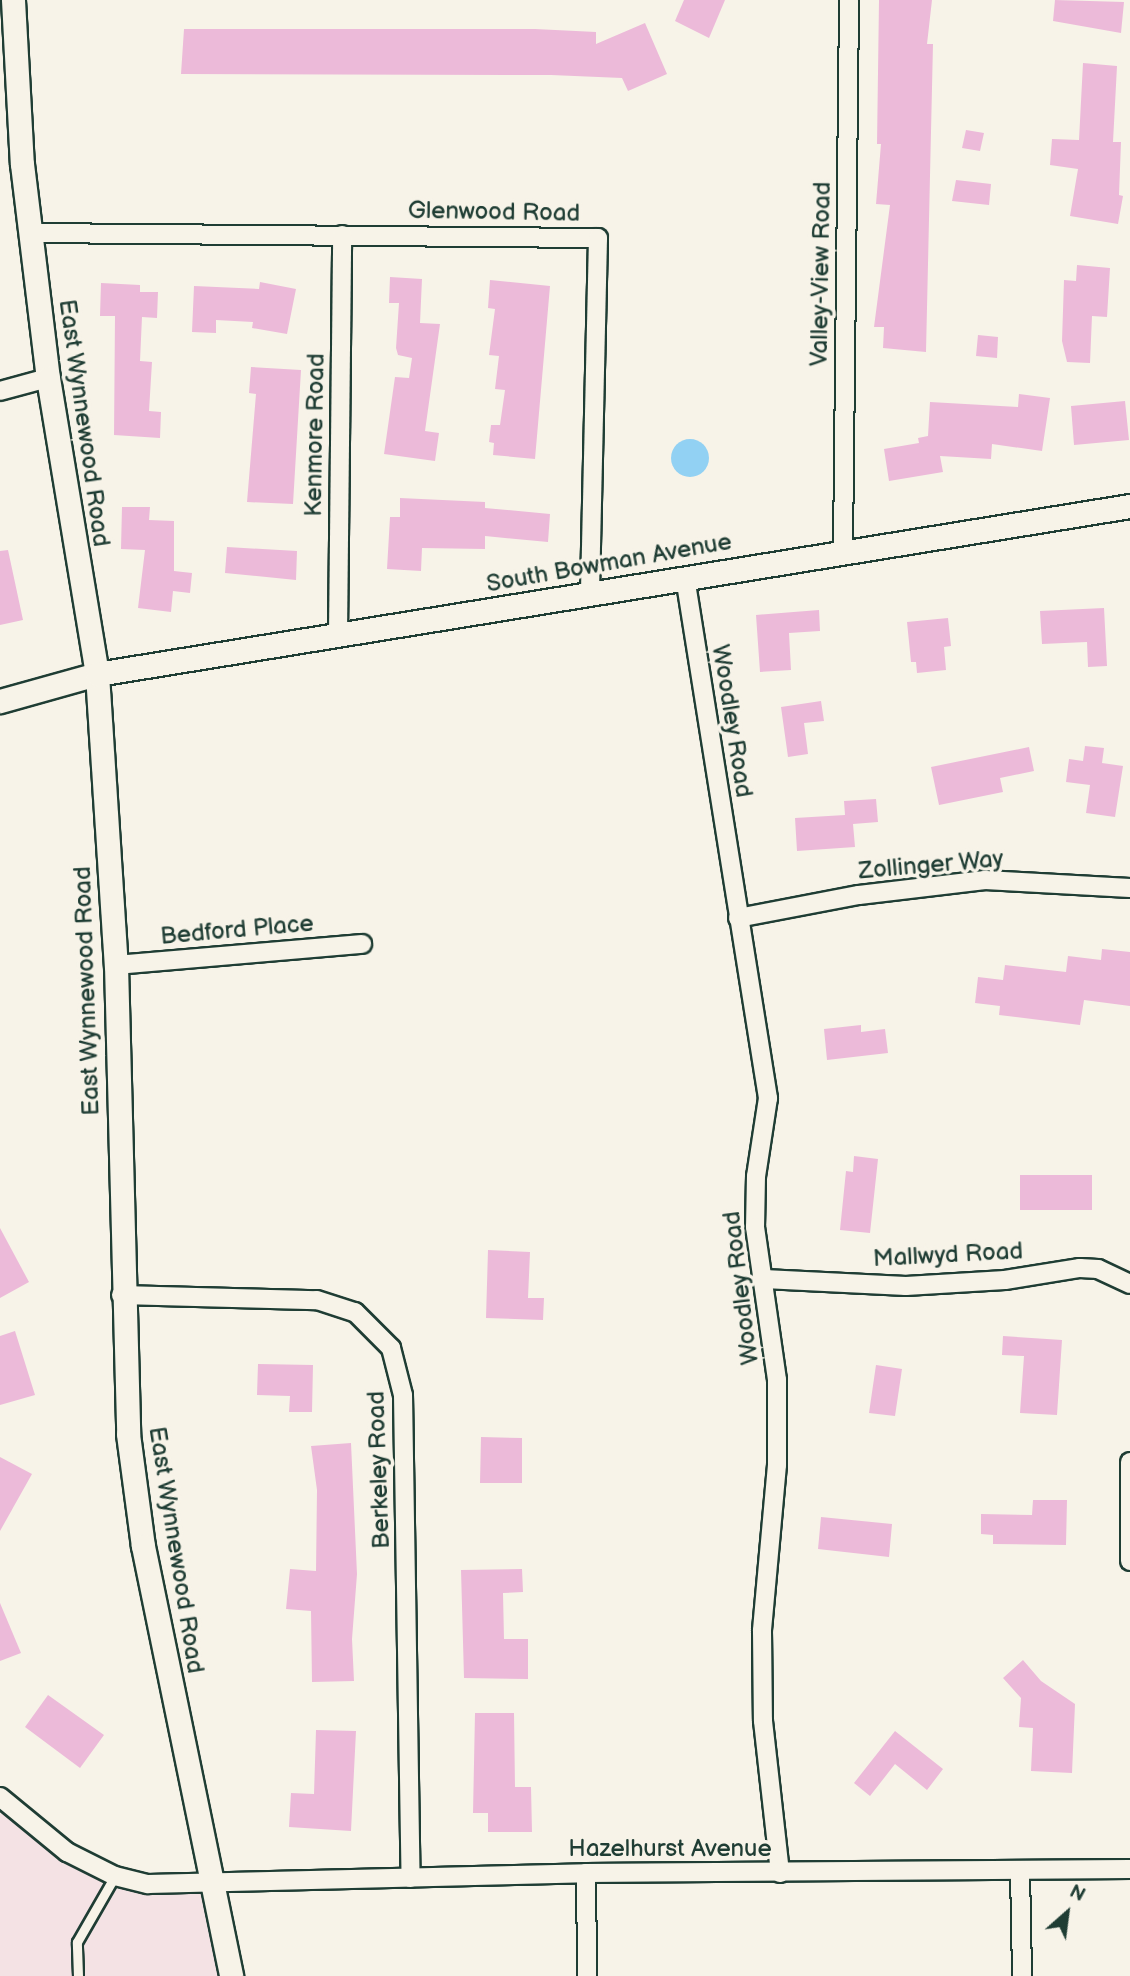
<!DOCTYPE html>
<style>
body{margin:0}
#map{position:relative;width:1130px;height:1976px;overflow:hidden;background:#f7f3e8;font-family:"Balsamiq Sans",sans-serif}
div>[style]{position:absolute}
.built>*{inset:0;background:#f4e2e4}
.water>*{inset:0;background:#92d1f3}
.round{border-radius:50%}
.building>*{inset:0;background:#ecbad9}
.roads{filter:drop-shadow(2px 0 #1f3d34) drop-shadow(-2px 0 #1f3d34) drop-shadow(0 2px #1f3d34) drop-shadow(0 -2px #1f3d34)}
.service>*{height:9px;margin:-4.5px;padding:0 4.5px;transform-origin:4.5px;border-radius:4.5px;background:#f7f3e8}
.minor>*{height:18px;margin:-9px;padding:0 9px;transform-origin:9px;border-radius:9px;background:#f7f3e8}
.tertiary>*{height:23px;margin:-11.5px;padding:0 11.5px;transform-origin:11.5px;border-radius:11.5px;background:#f7f3e8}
span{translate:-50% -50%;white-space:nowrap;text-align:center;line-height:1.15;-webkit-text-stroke:7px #f7f3e8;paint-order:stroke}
.street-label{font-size:24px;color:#1f3d34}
.north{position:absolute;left:1032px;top:1878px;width:70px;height:70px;-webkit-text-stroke:5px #f7f3e8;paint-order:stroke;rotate:28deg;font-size:19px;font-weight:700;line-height:28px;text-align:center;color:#1f3d34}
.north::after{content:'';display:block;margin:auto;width:24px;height:32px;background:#1f3d34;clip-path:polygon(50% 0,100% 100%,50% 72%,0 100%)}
</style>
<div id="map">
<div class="built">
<div style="clip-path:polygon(15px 1809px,115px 1876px,211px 1882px,231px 1976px,0 1976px,0 1814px)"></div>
</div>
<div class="water">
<div class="round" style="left:671px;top:439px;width:38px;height:38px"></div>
</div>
<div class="building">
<div style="clip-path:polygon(684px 0,725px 0,709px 38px,675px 21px)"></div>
<div style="clip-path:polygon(879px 0,932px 0,927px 44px,933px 44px,926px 352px,883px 348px,884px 327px,874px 327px,890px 205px,876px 204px,881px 144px,877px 144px)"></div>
<div style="clip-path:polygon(1055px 0,1124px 2px,1121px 33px,1053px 21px)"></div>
<div style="clip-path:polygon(645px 23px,667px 74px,628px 91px,622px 78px,551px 75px,181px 74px,184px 29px,535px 29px,596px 32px,596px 44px)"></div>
<div style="clip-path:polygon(1083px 63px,1117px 66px,1113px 142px,1121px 142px,1119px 195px,1123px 196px,1118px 224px,1070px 216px,1078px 169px,1050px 165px,1052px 139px,1079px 140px)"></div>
<div style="clip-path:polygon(966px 130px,984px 133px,980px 151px,962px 148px)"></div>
<div style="clip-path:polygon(956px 180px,991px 184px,989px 205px,952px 201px)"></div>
<div style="clip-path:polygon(1077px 265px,1110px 268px,1107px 317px,1092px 316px,1090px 363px,1067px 362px,1062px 341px,1064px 280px,1076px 281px)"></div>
<div style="clip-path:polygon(390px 277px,422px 279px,420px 323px,440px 324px,425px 431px,439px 433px,435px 461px,384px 454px,395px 377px,409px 378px,412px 358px,398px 355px,396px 348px,399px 303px,389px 303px)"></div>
<div style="clip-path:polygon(490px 280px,550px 286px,535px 459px,493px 455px,494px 443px,489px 442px,491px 425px,500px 425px,505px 390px,495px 389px,499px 356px,489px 355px,495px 309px,488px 308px)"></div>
<div style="clip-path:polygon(260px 282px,296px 289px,287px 334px,252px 328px,253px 322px,216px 320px,216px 333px,192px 332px,194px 286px,259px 289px)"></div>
<div style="clip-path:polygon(101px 283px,140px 285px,140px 292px,158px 292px,157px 318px,142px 317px,140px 361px,152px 362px,149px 411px,161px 412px,160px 438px,114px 435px,115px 316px,100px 316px)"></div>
<div style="clip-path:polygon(978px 335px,998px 337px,997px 358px,976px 356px)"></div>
<div style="clip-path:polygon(251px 367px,301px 370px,293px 504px,247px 502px,256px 394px,249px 393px)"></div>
<div style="clip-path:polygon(1019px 394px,1050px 398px,1042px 451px,992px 444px,991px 459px,940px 456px,943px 472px,889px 481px,884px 449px,919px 443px,918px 438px,928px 436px,930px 402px,1018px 407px)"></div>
<div style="clip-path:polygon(1125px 401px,1129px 440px,1074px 445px,1071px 406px)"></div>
<div style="clip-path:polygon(400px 498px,485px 502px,485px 508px,550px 514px,548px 542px,485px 536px,485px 549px,422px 548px,421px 571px,387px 569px,390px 517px,400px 517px)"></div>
<div style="clip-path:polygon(122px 507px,150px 507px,149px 520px,174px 521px,174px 571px,192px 573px,190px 593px,173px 591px,171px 612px,138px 608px,145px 550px,121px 549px)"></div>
<div style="clip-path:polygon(227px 547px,297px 551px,296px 580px,225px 573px)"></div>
<div style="clip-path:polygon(8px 550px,23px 620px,0 625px,0 551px)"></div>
<div style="clip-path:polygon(1104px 608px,1107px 666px,1088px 667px,1087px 642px,1042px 644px,1040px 611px)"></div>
<div style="clip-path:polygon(819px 610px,820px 631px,789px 633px,791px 670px,760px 672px,756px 615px)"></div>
<div style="clip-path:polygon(948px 618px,951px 646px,944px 647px,946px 670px,917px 673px,916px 662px,911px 662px,907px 622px)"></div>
<div style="clip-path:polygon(821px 701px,824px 721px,804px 723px,808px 754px,788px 757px,781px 707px)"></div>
<div style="clip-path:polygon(1085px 746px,1104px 748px,1102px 763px,1123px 766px,1115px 817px,1086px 813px,1090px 785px,1066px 782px,1069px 759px,1083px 761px)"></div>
<div style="clip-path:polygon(1029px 747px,1034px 771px,1000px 778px,1003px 792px,939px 805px,931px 767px)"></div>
<div style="clip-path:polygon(876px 799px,878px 822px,853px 824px,855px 847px,797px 851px,795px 818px,845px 815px,844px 801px)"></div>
<div style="clip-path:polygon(1102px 949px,1130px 952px,1130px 1006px,1084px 1000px,1080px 1025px,999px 1015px,1000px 1006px,975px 1003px,978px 977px,1003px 980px,1005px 965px,1066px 972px,1068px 956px,1101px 960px)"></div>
<div style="clip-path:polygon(861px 1025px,861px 1032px,885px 1029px,888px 1053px,827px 1060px,824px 1029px)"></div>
<div style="clip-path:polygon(854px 1156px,878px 1159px,870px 1233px,840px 1230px,846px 1171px,853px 1172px)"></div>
<div style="clip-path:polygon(1020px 1175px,1092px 1175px,1092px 1210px,1020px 1210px)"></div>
<div style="clip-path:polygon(0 1228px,29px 1282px,0 1298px)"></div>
<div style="clip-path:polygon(488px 1250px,530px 1252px,528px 1298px,544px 1298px,543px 1320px,486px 1318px)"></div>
<div style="clip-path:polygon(15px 1331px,35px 1395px,0 1405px,0 1336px)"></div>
<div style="clip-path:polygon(1003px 1336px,1062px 1340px,1057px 1415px,1020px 1413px,1024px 1356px,1002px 1355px)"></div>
<div style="clip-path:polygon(258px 1364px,313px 1365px,312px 1412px,289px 1412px,290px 1396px,257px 1395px)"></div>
<div style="clip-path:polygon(876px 1365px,902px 1369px,895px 1416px,869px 1413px)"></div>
<div style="clip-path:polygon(481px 1437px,522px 1438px,522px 1483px,480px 1483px)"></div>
<div style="clip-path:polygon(351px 1443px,357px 1574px,352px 1639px,354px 1681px,312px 1682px,311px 1611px,286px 1609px,290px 1569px,316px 1571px,317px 1490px,311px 1446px)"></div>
<div style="clip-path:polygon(0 1457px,32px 1474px,0 1531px)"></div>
<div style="clip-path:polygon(1033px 1500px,1067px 1500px,1066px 1545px,993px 1544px,993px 1535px,981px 1534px,981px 1514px,1032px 1515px)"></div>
<div style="clip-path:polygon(821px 1517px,892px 1524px,889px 1557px,818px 1549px)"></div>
<div style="clip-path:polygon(522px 1569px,523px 1592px,503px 1593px,504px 1639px,528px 1639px,528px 1679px,464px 1678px,461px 1570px)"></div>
<div style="clip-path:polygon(0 1603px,21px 1653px,0 1661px)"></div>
<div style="clip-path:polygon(1023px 1660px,1041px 1681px,1075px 1704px,1072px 1773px,1031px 1771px,1033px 1728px,1019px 1727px,1021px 1698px,1003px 1678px)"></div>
<div style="clip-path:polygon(48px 1695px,104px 1735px,80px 1768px,25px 1727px)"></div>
<div style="clip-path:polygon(475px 1713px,514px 1713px,515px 1787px,531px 1787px,532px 1832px,488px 1832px,488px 1813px,473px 1813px)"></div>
<div style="clip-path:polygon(316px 1730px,356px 1731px,351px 1831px,289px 1827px,291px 1793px,314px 1794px)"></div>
<div style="clip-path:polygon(895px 1731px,943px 1769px,927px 1790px,895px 1764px,870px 1796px,854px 1783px)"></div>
</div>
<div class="roads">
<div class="service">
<div style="left:78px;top:1976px;width:34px;rotate:-92deg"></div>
<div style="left:77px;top:1942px;width:76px;rotate:-60.1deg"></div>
</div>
<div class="minor">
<div style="left:32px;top:233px;width:566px;rotate:0.51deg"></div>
<div style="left:598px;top:238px;width:356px;rotate:91.3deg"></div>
<div style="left:0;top:391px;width:50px;rotate:-15.2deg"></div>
<div style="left:843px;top:549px;width:549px;rotate:-89.37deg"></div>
<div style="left:685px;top:577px;width:528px;rotate:80.95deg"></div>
<div style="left:768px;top:1098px;width:79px;rotate:98.7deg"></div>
<div style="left:756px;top:1176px;width:51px;rotate:91.1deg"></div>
<div style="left:755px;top:1227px;width:155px;rotate:81.8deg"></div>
<div style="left:777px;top:1380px;width:85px;rotate:90deg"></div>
<div style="left:777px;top:1465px;width:167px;rotate:95.2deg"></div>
<div style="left:762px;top:1631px;width:90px;rotate:89.4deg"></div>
<div style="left:763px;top:1721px;width:153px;rotate:83.6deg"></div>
<div style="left:338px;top:635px;width:400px;rotate:-89.4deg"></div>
<div style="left:738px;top:918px;width:123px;rotate:-10.8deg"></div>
<div style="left:859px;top:895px;width:127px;rotate:-6.8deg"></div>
<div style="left:985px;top:880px;width:145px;rotate:3.2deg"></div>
<div style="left:116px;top:965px;width:247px;rotate:-4.9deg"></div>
<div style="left:764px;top:1279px;width:142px;rotate:2.8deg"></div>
<div style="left:906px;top:1286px;width:99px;rotate:-3.5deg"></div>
<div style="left:1005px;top:1280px;width:76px;rotate:-9.1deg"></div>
<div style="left:1080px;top:1268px;width:18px;rotate:3deg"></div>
<div style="left:1098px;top:1269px;width:35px;rotate:25deg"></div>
<div style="left:121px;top:1295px;width:196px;rotate:1.5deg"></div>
<div style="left:317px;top:1300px;width:40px;rotate:18deg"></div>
<div style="left:355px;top:1312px;width:51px;rotate:45deg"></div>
<div style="left:391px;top:1348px;width:49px;rotate:75.7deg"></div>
<div style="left:403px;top:1395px;width:483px;rotate:89.1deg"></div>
<div style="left:1130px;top:1462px;width:99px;rotate:90deg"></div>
<div style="left:0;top:1797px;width:87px;rotate:39.4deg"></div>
<div style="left:67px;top:1852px;width:54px;rotate:26.6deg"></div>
<div style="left:115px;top:1876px;width:34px;rotate:14deg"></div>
<div style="left:148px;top:1884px;width:438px;rotate:-1.4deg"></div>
<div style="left:586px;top:1873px;width:544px;rotate:-0.42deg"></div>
<div style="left:1020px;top:1870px;width:106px;rotate:88.9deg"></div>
<div style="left:586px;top:1873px;width:103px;rotate:89.4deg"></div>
</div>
<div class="tertiary">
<div style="left:13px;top:0;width:164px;rotate:86.9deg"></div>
<div style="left:22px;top:164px;width:216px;rotate:83.1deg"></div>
<div style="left:48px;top:378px;width:300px;rotate:80.6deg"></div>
<div style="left:97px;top:674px;width:292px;rotate:86.3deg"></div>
<div style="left:116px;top:965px;width:469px;rotate:88.5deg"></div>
<div style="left:128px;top:1434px;width:113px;rotate:82.4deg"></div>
<div style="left:143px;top:1546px;width:439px;rotate:78.4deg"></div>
<div style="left:0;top:701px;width:101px;rotate:-15.6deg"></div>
<div style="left:97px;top:674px;width:1047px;rotate:-9.24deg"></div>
</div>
</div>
<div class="street-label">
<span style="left:494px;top:212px;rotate:1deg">Glenwood Road</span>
<span style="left:821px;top:274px;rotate:-89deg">Valley-View Road</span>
<span style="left:84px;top:423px;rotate:82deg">East Wynnewood Road</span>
<span style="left:315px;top:435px;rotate:-89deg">Kenmore Road</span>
<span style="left:609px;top:563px;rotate:-10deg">South Bowman Avenue</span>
<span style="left:732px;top:721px;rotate:81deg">Woodley Road</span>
<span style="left:931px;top:865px;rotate:-5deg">Zollinger Way</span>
<span style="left:237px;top:930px;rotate:-5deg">Bedford Place</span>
<span style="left:87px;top:991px;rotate:-92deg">East Wynnewood Road</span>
<span style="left:948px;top:1255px;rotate:-3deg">Mallwyd Road</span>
<span style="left:741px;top:1288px;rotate:-97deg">Woodley Road</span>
<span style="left:379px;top:1470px;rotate:-92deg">Berkeley Road</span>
<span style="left:176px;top:1550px;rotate:81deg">East Wynnewood Road</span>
<span style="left:670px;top:1849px">Hazelhurst Avenue</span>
</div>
<div class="north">N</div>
</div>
